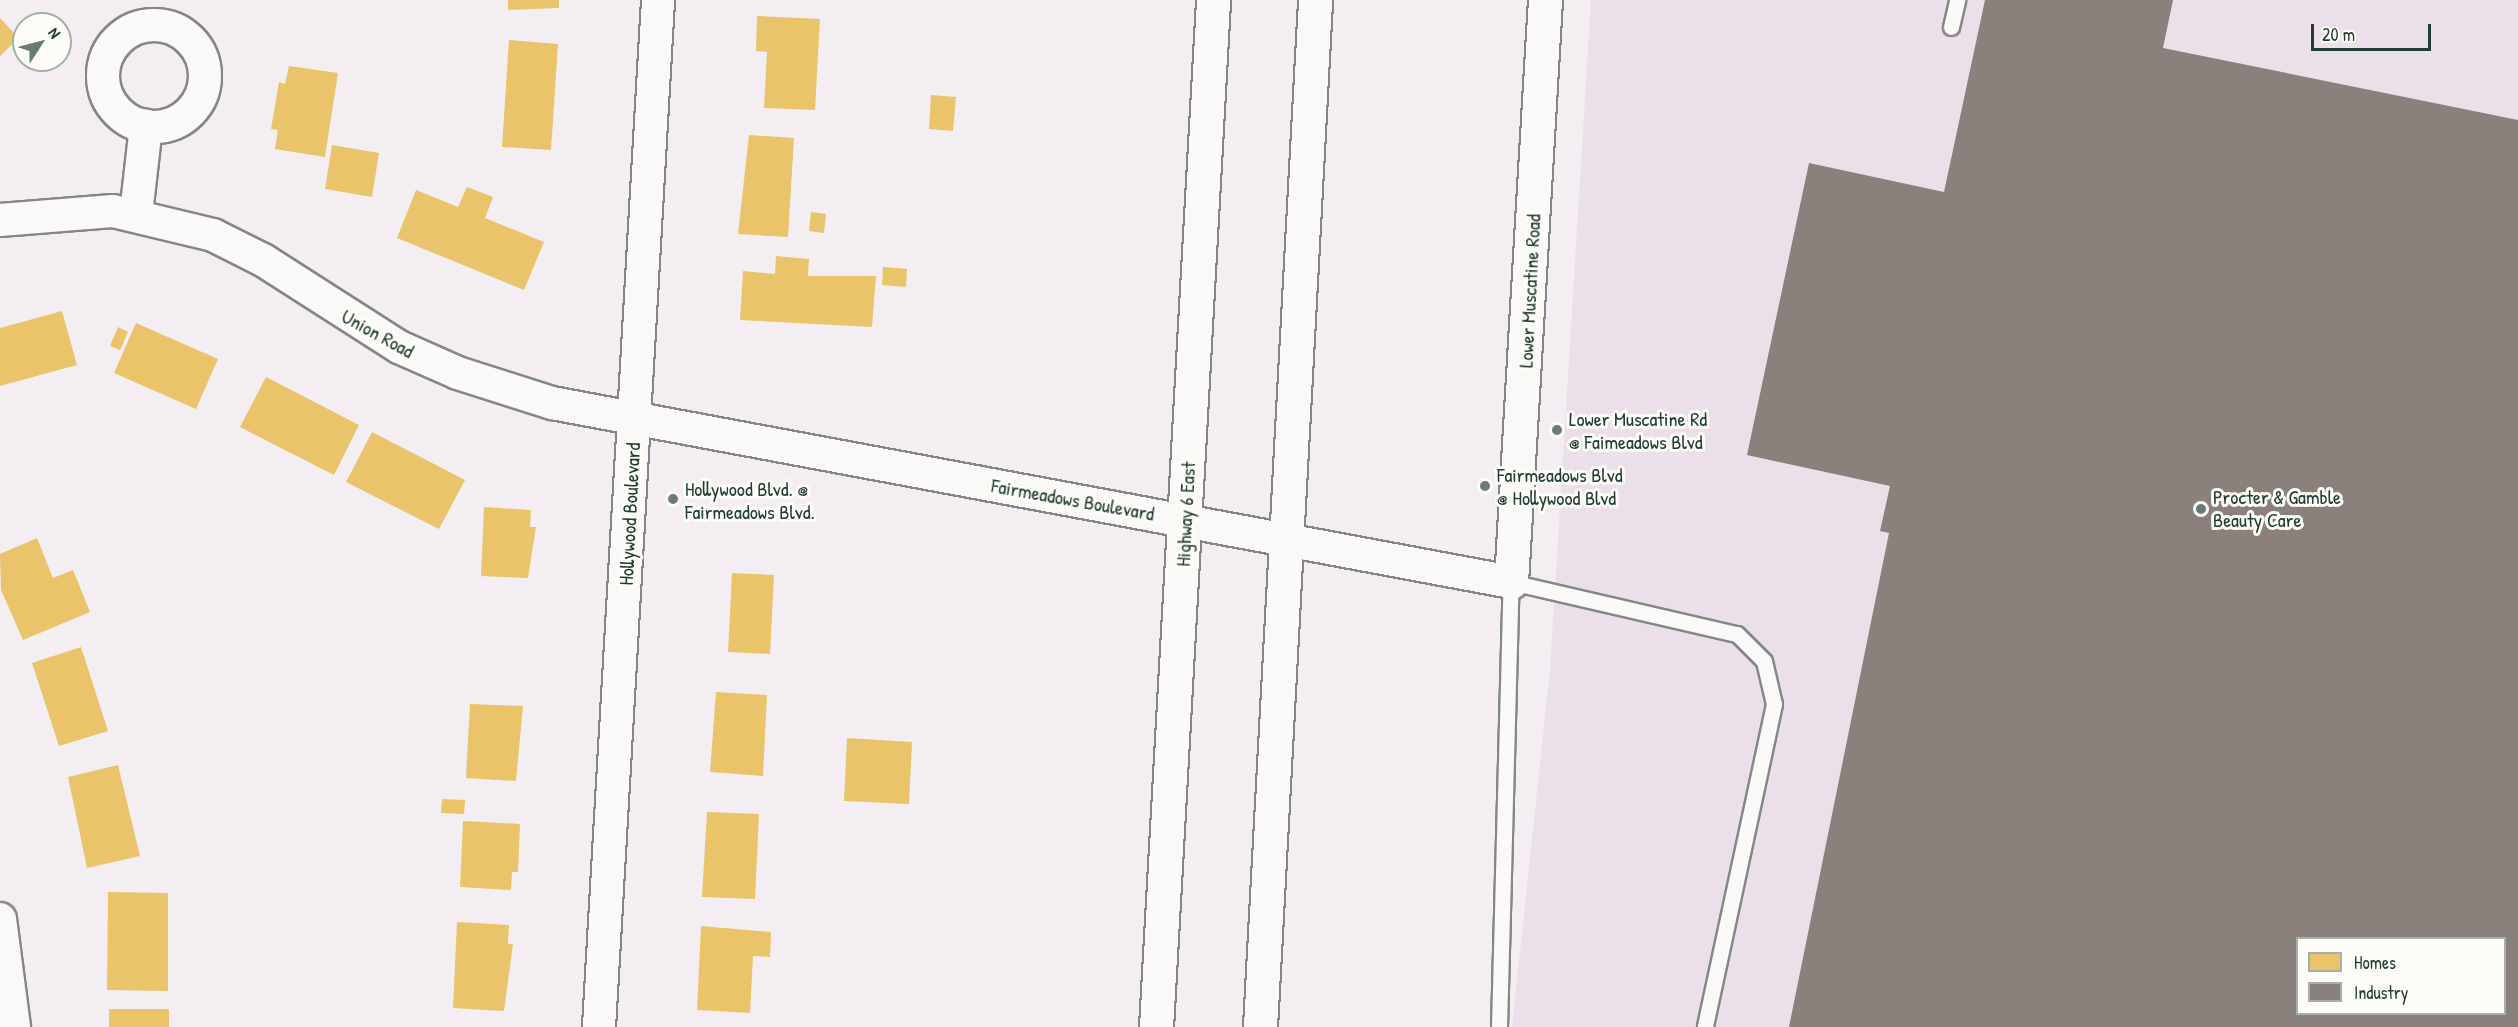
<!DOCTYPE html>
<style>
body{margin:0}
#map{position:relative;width:2518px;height:1027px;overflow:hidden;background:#f4eef3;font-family:"Patrick Hand",sans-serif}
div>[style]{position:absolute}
.built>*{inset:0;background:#ebdfea}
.homes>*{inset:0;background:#e9c46a}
.industry>*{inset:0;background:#8a817c}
.roads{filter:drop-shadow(2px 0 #848788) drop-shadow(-2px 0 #848788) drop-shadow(0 2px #848788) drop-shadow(0 -2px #848788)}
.lane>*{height:15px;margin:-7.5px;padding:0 7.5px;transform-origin:7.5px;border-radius:7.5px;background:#faf9f8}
.street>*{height:32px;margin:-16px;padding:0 16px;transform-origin:16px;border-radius:16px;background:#faf9f8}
.street>.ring{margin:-16px;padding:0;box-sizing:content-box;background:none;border:32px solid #faf9f8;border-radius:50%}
.secondary>*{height:33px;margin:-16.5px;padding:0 16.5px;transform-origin:16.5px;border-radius:16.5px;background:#faf9f8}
.primary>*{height:33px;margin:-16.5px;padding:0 16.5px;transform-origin:16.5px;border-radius:16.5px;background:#faf9f8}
.dots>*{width:16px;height:16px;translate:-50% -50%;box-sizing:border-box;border:3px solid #fdfcf7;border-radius:50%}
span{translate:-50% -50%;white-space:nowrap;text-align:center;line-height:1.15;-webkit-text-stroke:6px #fdfcf7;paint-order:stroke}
.street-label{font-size:20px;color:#1f3d34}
.poi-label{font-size:20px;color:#1f3d34}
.left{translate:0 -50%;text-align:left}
.legend{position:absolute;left:2296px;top:937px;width:210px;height:78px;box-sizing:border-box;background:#fdfcf7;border:2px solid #a4b0a9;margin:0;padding:8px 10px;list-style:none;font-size:18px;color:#1f3d34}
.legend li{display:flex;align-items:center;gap:12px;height:30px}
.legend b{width:30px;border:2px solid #a4b0a9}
.north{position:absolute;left:12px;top:12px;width:60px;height:60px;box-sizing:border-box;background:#fdfcf7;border:2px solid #a4b0a9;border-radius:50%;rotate:54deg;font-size:16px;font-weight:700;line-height:24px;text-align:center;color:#1f3d34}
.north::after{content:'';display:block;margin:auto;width:21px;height:27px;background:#6a7b77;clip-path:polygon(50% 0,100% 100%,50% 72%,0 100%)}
.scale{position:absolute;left:2311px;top:24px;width:120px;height:27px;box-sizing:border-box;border:3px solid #1f3d34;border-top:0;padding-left:8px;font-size:18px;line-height:21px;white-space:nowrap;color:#1f3d34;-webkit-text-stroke:4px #fdfcf7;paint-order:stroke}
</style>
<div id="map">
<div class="built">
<div style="clip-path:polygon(evenodd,1591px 0,2518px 0,2518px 1027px,1512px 1027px,1550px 670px,1591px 0,2298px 938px,2504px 938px,2504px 1014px,2298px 1014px,2298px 938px)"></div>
</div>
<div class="homes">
<div style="clip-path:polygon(508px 0,559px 0,559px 8px,508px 10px)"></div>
<div style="clip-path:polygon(757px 16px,820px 19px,815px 110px,764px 108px,767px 52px,756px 51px)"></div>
<div style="clip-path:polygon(0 18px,19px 38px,0 56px)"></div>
<div style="clip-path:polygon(509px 40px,558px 44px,551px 150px,502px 147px)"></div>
<div style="clip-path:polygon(289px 66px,338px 73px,325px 157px,275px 149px,278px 130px,271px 129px,279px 82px,285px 84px)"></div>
<div style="clip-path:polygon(931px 95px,956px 97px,953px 131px,929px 129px)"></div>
<div style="clip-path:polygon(749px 135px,794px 138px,788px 237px,738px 234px)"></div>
<div style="clip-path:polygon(332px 145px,379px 153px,372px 197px,325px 189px)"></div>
<div style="clip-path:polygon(467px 187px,493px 197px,485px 218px,544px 242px,524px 290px,397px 238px,416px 190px,458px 207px)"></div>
<div style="clip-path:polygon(811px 212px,826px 214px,824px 233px,809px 231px)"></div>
<div style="clip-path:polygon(776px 256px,809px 259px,808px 276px,876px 276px,872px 327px,740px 320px,743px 271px,775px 274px)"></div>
<div style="clip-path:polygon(883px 267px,907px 269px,906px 287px,882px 285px)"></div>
<div style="clip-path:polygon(62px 311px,77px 365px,0 386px,0 328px)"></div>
<div style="clip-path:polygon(136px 323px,218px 359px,196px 409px,114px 373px)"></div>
<div style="clip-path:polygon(118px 327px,128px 332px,120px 350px,110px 346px)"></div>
<div style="clip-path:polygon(266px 377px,359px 425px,334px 475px,240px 427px)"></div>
<div style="clip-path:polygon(372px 432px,465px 480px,439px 529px,346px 482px)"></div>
<div style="clip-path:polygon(484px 507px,531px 510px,530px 527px,536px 527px,528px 578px,481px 576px)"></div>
<div style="clip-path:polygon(37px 538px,53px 578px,73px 570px,90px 612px,23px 640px,1px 590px,0 554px)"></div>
<div style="clip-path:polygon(732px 573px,774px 575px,770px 654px,728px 652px)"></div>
<div style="clip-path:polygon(81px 647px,108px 731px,59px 746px,32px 663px)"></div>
<div style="clip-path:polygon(716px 692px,767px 695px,763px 776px,710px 772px)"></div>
<div style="clip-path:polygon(470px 704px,523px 706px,516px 781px,466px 778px)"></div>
<div style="clip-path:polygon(847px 738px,912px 742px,909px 804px,844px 801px)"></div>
<div style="clip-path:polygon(118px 765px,140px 856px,87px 868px,68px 777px)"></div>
<div style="clip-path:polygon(442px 799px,465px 800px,464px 814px,441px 813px)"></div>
<div style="clip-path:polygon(707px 812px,759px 814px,755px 899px,702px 897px)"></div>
<div style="clip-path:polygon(463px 821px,520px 824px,518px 872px,512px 872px,511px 890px,460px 887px)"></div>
<div style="clip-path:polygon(108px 892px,168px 893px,168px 991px,107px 990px)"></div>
<div style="clip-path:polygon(457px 922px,509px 925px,508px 944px,513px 944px,504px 1011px,453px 1008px)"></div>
<div style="clip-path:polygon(701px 926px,771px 932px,770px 957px,753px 956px,750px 1013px,697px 1010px)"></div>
<div style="clip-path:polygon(109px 1009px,169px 1009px,169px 1027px,109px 1027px)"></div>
</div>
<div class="industry">
<div style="clip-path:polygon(evenodd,1985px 0,2173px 0,2163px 48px,2518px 120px,2518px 1027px,1789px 1027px,1889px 533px,1880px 531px,1890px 486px,1747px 455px,1809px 163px,1944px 192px,1985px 0,2298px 938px,2504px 938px,2504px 1014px,2298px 1014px,2298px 938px)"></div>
</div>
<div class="roads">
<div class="lane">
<div style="left:1951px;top:27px;width:28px;rotate:-77deg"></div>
<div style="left:1499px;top:1027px;width:445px;rotate:-88.5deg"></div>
<div style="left:1511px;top:582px;width:232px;rotate:13deg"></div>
<div style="left:1737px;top:634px;width:38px;rotate:45deg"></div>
<div style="left:1764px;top:661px;width:44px;rotate:76.9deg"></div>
<div style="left:1774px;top:704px;width:330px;rotate:102.1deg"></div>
</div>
<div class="street">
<div class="ring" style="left:103px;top:25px;width:70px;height:70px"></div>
<div style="left:136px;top:214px;width:89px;rotate:-83.5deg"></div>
<div style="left:0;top:220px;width:113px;rotate:-4.6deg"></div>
<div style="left:113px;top:211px;width:103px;rotate:13.5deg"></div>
<div style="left:213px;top:235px;width:56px;rotate:26.6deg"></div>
<div style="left:263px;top:260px;width:161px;rotate:32.6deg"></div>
<div style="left:399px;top:347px;width:64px;rotate:23.8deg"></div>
<div style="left:458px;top:373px;width:99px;rotate:17.7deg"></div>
<div style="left:552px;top:403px;width:976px;rotate:10.57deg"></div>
<div style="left:0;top:919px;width:109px;rotate:82.6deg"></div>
<div style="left:599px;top:1027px;width:1029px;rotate:-86.71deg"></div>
</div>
<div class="secondary">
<div style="left:1511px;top:582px;width:583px;rotate:-86.66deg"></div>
</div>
<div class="primary">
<div style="left:1156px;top:1027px;width:1029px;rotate:-86.82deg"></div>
<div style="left:1260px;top:1027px;width:1028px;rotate:-86.93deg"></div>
</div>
</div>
<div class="dots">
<div style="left:1557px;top:430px;background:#6a7b77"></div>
<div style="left:1485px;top:486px;background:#6a7b77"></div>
<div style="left:673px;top:499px;background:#6a7b77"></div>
<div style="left:2201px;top:509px;background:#6a7b77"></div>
</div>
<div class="street-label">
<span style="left:1529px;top:291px;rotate:-87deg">Lower Muscatine Road</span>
<span style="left:378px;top:333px;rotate:29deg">Union Road</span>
<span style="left:1073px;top:499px;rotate:10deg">Fairmeadows Boulevard</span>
<span style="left:629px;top:514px;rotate:-87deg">Hollywood Boulevard</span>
<span style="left:1185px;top:514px;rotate:-87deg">Highway 6 East</span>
</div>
<div class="poi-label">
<span class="left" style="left:1569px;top:430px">Lower Muscatine Rd<br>@ Faimeadows Blvd</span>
<span class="left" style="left:1497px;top:486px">Fairmeadows Blvd<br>@ Hollywood Blvd</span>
<span class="left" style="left:685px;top:500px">Hollywood Blvd. @<br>Fairmeadows Blvd.</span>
<span class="left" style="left:2213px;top:508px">Procter &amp; Gamble<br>Beauty Care</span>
</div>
<ul class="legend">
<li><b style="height:16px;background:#e9c46a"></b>Homes</li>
<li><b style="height:16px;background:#8a817c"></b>Industry</li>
</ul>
<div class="north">N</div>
<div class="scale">20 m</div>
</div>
